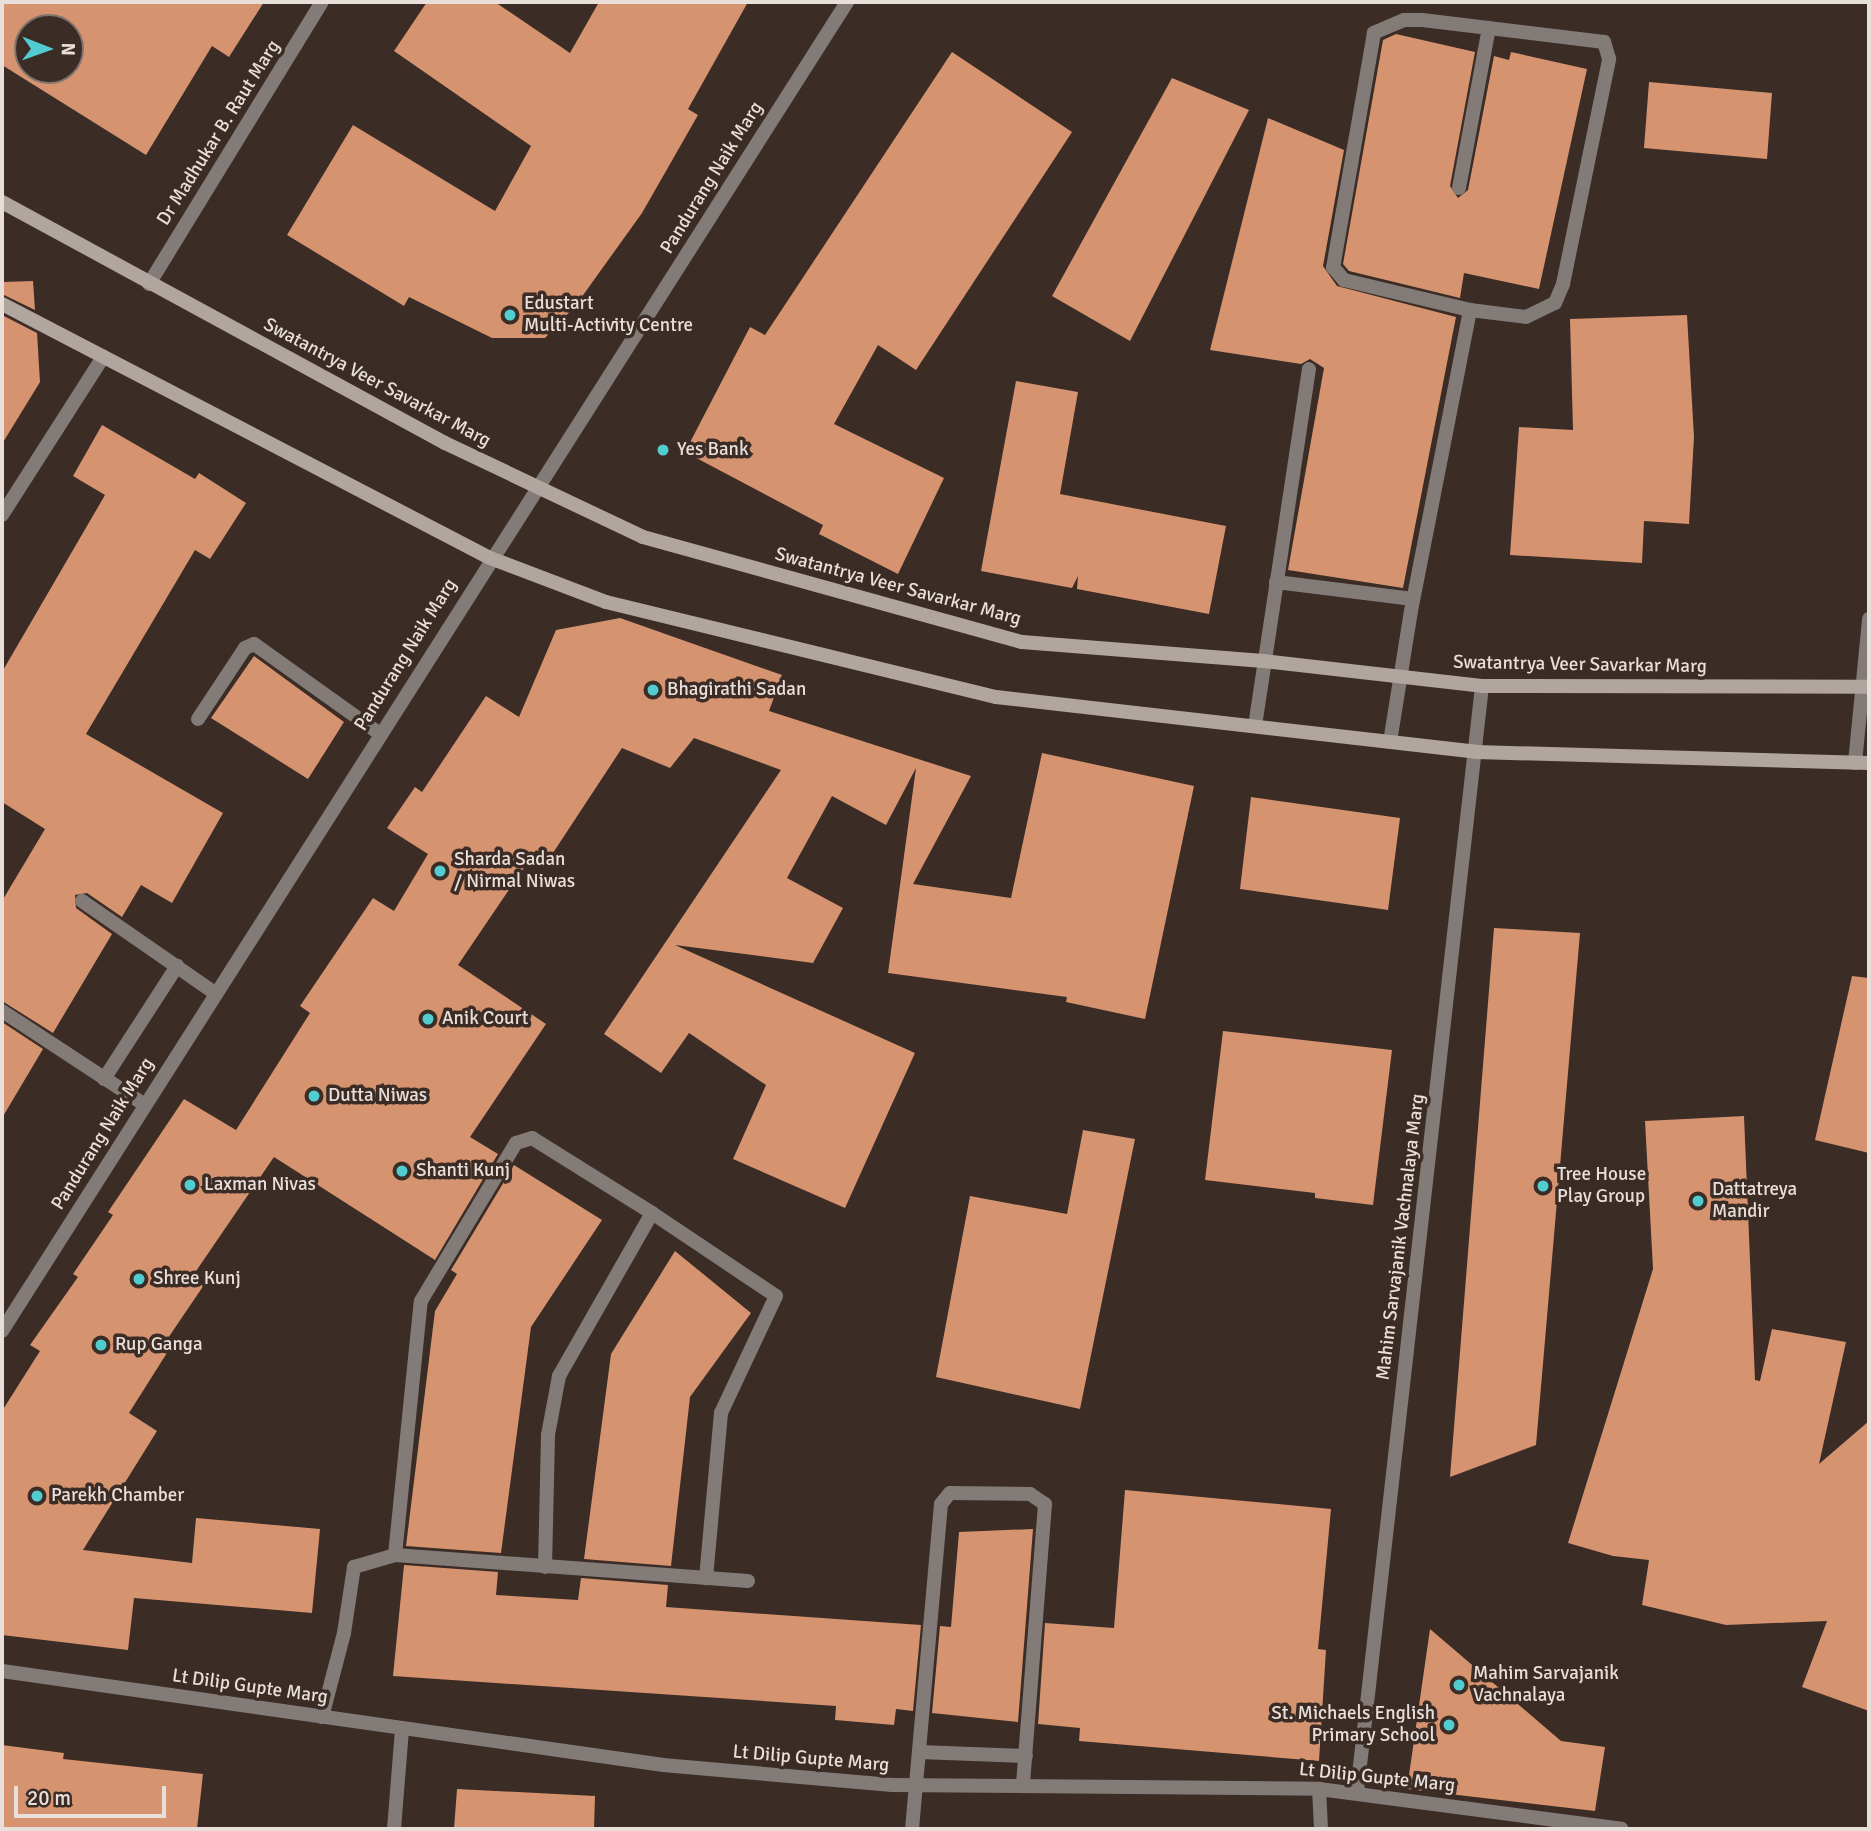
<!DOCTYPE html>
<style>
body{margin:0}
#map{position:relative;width:1871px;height:1831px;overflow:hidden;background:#3b2c25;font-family:Signika,sans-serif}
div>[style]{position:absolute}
.building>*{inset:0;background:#d59370}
.minor>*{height:14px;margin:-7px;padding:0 7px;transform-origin:7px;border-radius:7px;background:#827b77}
.secondary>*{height:14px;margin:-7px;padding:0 7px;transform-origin:7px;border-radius:7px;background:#b1a59f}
.dots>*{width:19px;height:19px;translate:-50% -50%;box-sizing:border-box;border:4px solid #3b2c25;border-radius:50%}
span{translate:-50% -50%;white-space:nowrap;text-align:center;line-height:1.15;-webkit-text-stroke:7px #3b2c25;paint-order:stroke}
.street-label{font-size:19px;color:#e8dfda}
.poi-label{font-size:19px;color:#e8dfda}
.left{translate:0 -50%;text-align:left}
.right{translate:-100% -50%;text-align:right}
.frame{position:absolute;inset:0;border:4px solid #e8dfda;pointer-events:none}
.north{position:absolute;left:14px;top:14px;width:70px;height:70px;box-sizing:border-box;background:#3b2c25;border:2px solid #80746d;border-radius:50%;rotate:91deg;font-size:19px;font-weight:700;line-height:28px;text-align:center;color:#e8dfda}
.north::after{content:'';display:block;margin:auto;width:24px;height:32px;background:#51ccd1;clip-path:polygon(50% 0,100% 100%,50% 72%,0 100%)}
.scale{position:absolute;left:14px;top:1786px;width:152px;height:32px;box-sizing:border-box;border:4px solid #e8dfda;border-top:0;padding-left:9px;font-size:21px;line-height:24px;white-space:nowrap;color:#e8dfda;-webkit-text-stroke:5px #3b2c25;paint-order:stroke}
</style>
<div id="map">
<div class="building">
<div style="clip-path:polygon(evenodd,2px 2px,264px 2px,229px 57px,212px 46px,146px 155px,2px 65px,2px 2px,28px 28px,70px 28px,70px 70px,28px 70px,28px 28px)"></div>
<div style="clip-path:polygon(427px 2px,495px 2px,570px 53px,599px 2px,748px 2px,688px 109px,698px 115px,642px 213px,576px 305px,545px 338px,492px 338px,409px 297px,404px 306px,287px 235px,353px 125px,495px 211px,531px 146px,394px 51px)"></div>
<div style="clip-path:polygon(1396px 34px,1475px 52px,1450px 186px,1458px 198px,1468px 190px,1494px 56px,1509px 60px,1511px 52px,1587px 69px,1539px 289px,1464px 273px,1460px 298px,1349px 271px,1343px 264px,1383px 40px)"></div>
<div style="clip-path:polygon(952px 52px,1072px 132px,916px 370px,878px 345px,834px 424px,944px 478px,898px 574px,819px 534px,823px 525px,685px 452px,750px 327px,765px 335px)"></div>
<div style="clip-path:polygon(1172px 78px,1249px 110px,1130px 341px,1052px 296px)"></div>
<div style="clip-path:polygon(1649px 82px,1772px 93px,1767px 159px,1644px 148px)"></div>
<div style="clip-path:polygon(1268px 118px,1344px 150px,1323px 266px,1337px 286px,1456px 317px,1403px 588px,1288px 570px,1324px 368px,1310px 359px,1301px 364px,1210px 350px)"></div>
<div style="clip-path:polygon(33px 281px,35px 310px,2px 294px,2px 282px)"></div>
<div style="clip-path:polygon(2px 315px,37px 333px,40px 382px,2px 444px)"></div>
<div style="clip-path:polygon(1687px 315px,1694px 437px,1689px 524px,1644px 521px,1642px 563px,1510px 555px,1519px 427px,1573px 430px,1570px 319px)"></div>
<div style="clip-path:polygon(1016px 381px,1078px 392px,1060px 494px,1226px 526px,1209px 614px,1077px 589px,1078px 576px,1072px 588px,981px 571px)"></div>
<div style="clip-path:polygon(102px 425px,195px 479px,199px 473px,246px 503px,210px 559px,195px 550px,86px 734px,223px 813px,172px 903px,141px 885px,122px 917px,87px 893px,75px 895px,76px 908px,112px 934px,53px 1033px,2px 1001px,2px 901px,45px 829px,2px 802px,2px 672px,105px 495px,73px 476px)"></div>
<div style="clip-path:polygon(620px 618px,782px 675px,769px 711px,971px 776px,913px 884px,1011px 898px,1042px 753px,1194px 786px,1145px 1019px,1066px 1002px,1067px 997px,888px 973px,916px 768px,886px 825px,832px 796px,787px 878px,843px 908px,813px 963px,675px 945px,915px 1053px,845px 1208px,733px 1159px,766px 1085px,689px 1033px,661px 1073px,604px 1034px,781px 770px,694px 738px,670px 768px,622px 748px,549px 859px,536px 850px,458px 965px,546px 1024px,470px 1137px,498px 1154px,435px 1260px,274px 1157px,192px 1277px,204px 1285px,166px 1341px,172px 1345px,129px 1413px,157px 1431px,83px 1550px,192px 1563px,196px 1518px,320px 1529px,312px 1613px,134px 1598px,128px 1650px,2px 1635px,2px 1411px,40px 1351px,30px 1345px,78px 1277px,73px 1274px,113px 1215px,108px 1212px,184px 1099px,236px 1130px,310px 1013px,300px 1006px,373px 898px,394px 911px,428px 854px,387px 828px,415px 787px,422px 792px,486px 696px,519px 717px,556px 630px)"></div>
<div style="clip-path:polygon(254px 656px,344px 722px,308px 779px,211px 718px)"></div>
<div style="clip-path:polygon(1251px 797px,1400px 818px,1388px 910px,1240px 889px)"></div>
<div style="clip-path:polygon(1494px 928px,1580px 933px,1536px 1445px,1450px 1477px)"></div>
<div style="clip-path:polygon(1852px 976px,1869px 978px,1869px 1153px,1815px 1140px)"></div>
<div style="clip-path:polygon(2px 1022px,43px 1049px,2px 1118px)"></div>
<div style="clip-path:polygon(1223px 1031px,1392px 1050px,1373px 1205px,1315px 1198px,1315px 1193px,1205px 1180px)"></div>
<div style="clip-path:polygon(1744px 1116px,1755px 1380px,1760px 1381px,1772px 1329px,1846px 1342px,1819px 1464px,1869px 1421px,1869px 1711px,1802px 1687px,1827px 1621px,1726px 1625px,1642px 1605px,1649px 1560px,1613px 1556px,1568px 1543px,1653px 1269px,1645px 1121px)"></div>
<div style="clip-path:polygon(1083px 1130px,1135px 1139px,1080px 1409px,936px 1377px,970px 1196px,1067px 1214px)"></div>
<div style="clip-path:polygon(514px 1165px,602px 1220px,531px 1327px,501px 1553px,406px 1546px,435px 1311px,457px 1274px,451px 1270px)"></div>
<div style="clip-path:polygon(675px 1251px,751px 1313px,690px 1397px,671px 1566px,584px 1559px,611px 1354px)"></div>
<div style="clip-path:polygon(1125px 1490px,1331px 1509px,1318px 1649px,1326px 1650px,1319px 1761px,1079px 1741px,1080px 1728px,1038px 1724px,1045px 1623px,1114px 1628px)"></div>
<div style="clip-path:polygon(1033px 1529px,1018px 1722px,932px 1713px,940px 1626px,951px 1627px,959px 1532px)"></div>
<div style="clip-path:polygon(404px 1565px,498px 1572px,496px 1595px,578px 1600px,581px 1578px,668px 1585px,666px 1607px,921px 1625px,913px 1711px,896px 1709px,894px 1725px,835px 1720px,836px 1706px,393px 1676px)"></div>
<div style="clip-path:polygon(1430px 1629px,1561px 1741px,1605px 1747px,1595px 1811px,1407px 1789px)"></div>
<div style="clip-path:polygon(2px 1745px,64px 1753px,63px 1759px,203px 1774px,197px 1829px,2px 1829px)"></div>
<div style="clip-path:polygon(457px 1789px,595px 1796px,594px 1829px,454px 1829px)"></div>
</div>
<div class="minor">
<div style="left:1459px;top:188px;width:163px;rotate:-79.4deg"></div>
<div style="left:149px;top:284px;width:331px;rotate:-58.5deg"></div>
<div style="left:2px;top:515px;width:188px;rotate:-57.4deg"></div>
<div style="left:1276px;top:582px;width:138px;rotate:7.1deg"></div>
<div style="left:198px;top:719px;width:85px;rotate:-56.5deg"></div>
<div style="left:245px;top:648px;width:10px;rotate:-24deg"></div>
<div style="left:254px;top:644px;width:153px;rotate:35.5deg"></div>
<div style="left:1255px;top:726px;width:361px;rotate:-81.4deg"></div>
<div style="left:1390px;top:742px;width:133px;rotate:-80.9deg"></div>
<div style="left:1411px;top:611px;width:307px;rotate:-78.9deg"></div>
<div style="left:1470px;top:310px;width:56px;rotate:7.1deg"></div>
<div style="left:1526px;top:317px;width:32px;rotate:-26deg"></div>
<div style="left:1555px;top:303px;width:21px;rotate:-67deg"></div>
<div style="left:1563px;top:284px;width:230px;rotate:-78.4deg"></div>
<div style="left:1609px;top:59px;width:18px;rotate:-106deg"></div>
<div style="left:1604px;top:42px;width:183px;rotate:-173.1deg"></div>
<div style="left:1422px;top:20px;width:18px;rotate:180deg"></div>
<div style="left:1404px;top:20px;width:33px;rotate:157deg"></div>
<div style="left:1374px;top:33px;width:238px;rotate:99.9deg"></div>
<div style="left:1333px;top:267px;width:17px;rotate:50deg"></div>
<div style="left:1344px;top:280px;width:130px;rotate:13.4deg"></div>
<div style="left:1855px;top:763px;width:145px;rotate:-84.4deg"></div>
<div style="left:82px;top:901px;width:162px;rotate:34.7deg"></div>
<div style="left:2px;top:1011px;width:171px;rotate:33.3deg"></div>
<div style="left:104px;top:1079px;width:135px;rotate:-57.1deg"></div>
<div style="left:652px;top:1213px;width:149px;rotate:33.8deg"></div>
<div style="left:776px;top:1296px;width:129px;rotate:115.2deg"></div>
<div style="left:721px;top:1413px;width:166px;rotate:95.2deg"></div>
<div style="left:2px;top:1331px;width:1575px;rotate:-57.55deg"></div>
<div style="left:395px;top:1555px;width:255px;rotate:-84.2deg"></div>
<div style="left:421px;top:1301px;width:184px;rotate:-59deg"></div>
<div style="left:516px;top:1143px;width:17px;rotate:-17deg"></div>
<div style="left:532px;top:1138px;width:142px;rotate:32deg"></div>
<div style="left:652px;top:1213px;width:188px;rotate:119.7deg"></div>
<div style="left:559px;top:1376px;width:60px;rotate:100.6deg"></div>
<div style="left:548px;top:1435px;width:132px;rotate:91.3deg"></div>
<div style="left:2px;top:1671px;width:668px;rotate:8.09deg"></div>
<div style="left:663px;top:1765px;width:230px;rotate:5deg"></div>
<div style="left:892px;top:1785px;width:427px;rotate:0.5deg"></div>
<div style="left:1319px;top:1789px;width:305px;rotate:7.5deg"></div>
<div style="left:322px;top:1717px;width:87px;rotate:-75.3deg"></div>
<div style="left:344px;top:1633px;width:67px;rotate:-81.4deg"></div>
<div style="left:354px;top:1567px;width:43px;rotate:-16.3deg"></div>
<div style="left:395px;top:1555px;width:354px;rotate:4.2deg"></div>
<div style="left:919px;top:1752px;width:107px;rotate:2.1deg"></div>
<div style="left:1319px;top:1789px;width:40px;rotate:87.1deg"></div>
<div style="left:1357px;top:1792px;width:1113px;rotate:-83.55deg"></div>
<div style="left:394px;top:1829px;width:100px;rotate:-85.4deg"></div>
<div style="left:912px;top:1829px;width:326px;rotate:-84.9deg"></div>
<div style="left:941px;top:1504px;width:14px;rotate:-51deg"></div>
<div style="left:950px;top:1493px;width:80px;rotate:0.7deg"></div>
<div style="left:1030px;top:1494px;width:18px;rotate:34deg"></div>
<div style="left:1045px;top:1504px;width:283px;rotate:94.5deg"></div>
</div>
<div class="secondary">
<div style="left:2px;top:202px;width:504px;rotate:28.55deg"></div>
<div style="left:445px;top:443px;width:219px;rotate:25.4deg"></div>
<div style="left:643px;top:537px;width:393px;rotate:15.5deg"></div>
<div style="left:1022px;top:642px;width:242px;rotate:4.5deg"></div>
<div style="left:1263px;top:661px;width:220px;rotate:6.5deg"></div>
<div style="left:1482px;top:686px;width:387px;rotate:0.1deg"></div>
<div style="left:2px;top:304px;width:550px;rotate:27.5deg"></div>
<div style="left:490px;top:558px;width:124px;rotate:20.8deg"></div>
<div style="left:606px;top:602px;width:401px;rotate:13.7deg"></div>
<div style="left:996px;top:697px;width:483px;rotate:6.5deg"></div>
<div style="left:1476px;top:752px;width:393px;rotate:1.6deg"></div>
</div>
<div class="dots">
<div style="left:510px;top:315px;background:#51ccd1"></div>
<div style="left:663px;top:450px;background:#51ccd1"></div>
<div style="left:653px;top:690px;background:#51ccd1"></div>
<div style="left:440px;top:871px;background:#51ccd1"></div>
<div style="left:428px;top:1019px;background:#51ccd1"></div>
<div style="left:314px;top:1096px;background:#51ccd1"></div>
<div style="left:402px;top:1171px;background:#51ccd1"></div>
<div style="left:190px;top:1185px;background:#51ccd1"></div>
<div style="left:1543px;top:1186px;background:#51ccd1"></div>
<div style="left:1698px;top:1201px;background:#51ccd1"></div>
<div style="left:139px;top:1279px;background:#51ccd1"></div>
<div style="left:101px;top:1345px;background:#51ccd1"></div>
<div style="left:37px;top:1496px;background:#51ccd1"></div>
<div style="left:1459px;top:1685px;background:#51ccd1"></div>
<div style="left:1449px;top:1725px;background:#51ccd1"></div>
</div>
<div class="street-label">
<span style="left:219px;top:133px;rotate:-58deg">Dr Madhukar B. Raut Marg</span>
<span style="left:712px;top:178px;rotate:-58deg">Pandurang Naik Marg</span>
<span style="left:377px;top:383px;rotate:28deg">Swatantrya Veer Savarkar Marg</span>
<span style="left:898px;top:587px;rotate:15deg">Swatantrya Veer Savarkar Marg</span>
<span style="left:406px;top:655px;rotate:-58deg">Pandurang Naik Marg</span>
<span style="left:1580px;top:665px;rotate:1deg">Swatantrya Veer Savarkar Marg</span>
<span style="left:103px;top:1134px;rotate:-58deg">Pandurang Naik Marg</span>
<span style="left:1401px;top:1237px;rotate:-83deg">Mahim Sarvajanik Vachnalaya Marg</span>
<span style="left:250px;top:1687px;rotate:8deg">Lt Dilip Gupte Marg</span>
<span style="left:811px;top:1759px;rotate:5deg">Lt Dilip Gupte Marg</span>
<span style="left:1377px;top:1778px;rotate:6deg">Lt Dilip Gupte Marg</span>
</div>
<div class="poi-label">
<span class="left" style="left:524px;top:315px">Edustart<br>Multi-Activity Centre</span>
<span class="left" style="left:677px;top:450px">Yes Bank</span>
<span class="left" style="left:667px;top:690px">Bhagirathi Sadan</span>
<span class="left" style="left:454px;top:871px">Sharda Sadan<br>/ Nirmal Niwas</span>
<span class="left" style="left:442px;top:1019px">Anik Court</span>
<span class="left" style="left:328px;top:1096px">Dutta Niwas</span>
<span class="left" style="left:416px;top:1171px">Shanti Kunj</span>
<span class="left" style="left:1557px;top:1186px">Tree House<br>Play Group</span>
<span class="left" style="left:204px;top:1185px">Laxman Nivas</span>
<span class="left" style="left:1712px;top:1201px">Dattatreya<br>Mandir</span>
<span class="left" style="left:153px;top:1279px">Shree Kunj</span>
<span class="left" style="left:115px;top:1345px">Rup Ganga</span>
<span class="left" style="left:51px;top:1496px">Parekh Chamber</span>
<span class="left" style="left:1473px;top:1685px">Mahim Sarvajanik<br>Vachnalaya</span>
<span class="right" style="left:1435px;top:1725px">St. Michaels English<br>Primary School</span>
</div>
<div class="frame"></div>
<div class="north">N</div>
<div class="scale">20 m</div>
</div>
